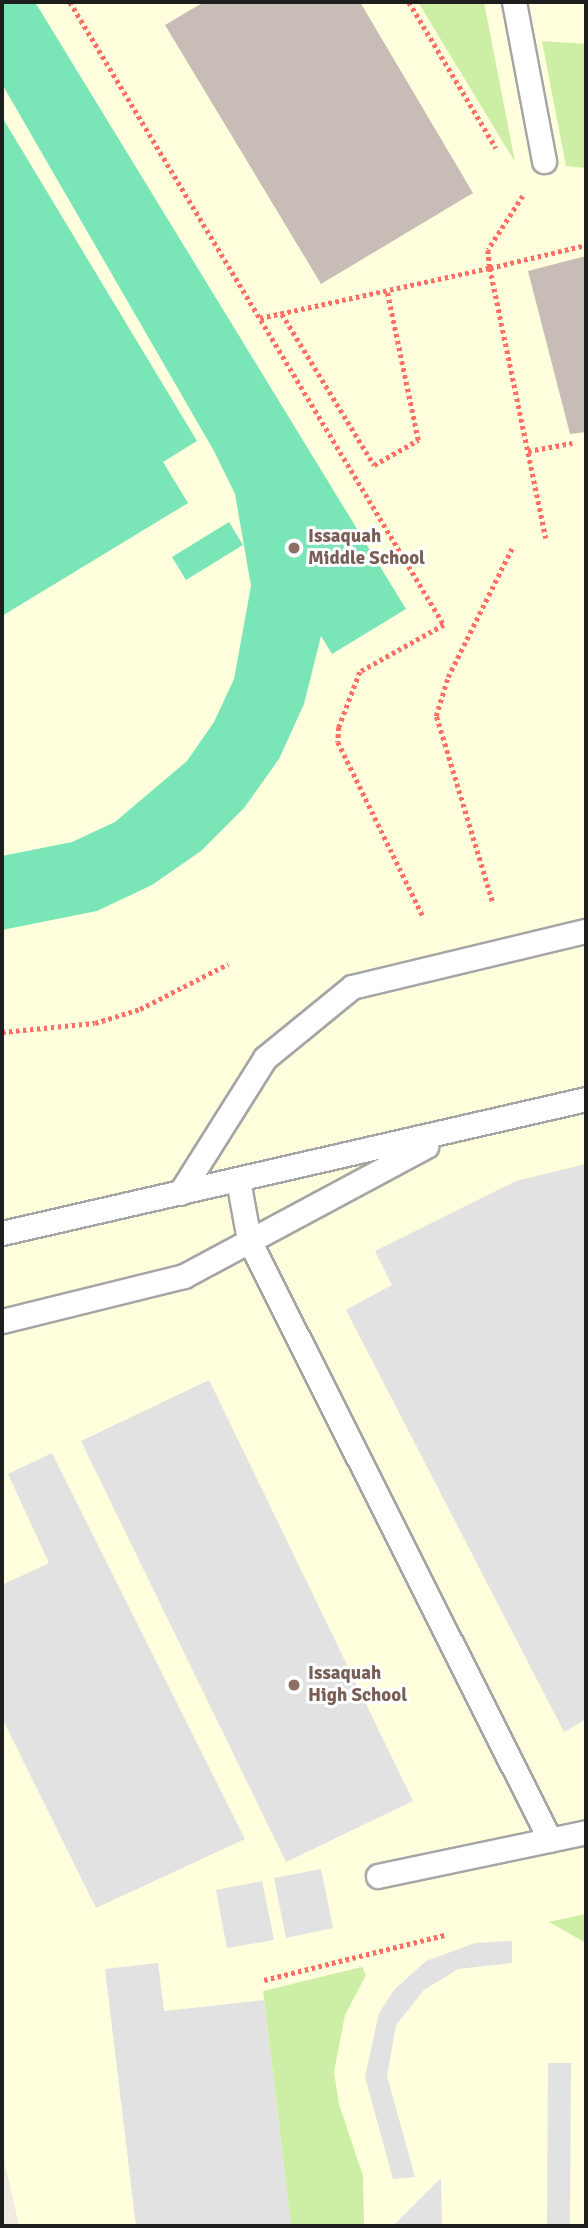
<!DOCTYPE html>
<style>
body{margin:0}
#map{position:relative;width:588px;height:2228px;overflow:hidden;background:#f0ebe3;font-family:Signika,sans-serif}
div>[style]{position:absolute}
.education>*{inset:0;background:#fffedd}
.grass>*{inset:0;background:#ccefa5}
.pitch>*{inset:0;background:#7ae6b8}
.parking>*{inset:0;background:#e2e2e2}
.building>*{inset:0;background:#c8bdb6}
.path>*{height:4.5px;margin-top:-2.25px;transform-origin:0;background:repeating-linear-gradient(90deg,#ff6f65 0 3.5px,transparent 0 7px)}
.roads{filter:drop-shadow(2px 0 #a5a5a5) drop-shadow(-2px 0 #a5a5a5) drop-shadow(0 2px #a5a5a5) drop-shadow(0 -2px #a5a5a5)}
.service>*{height:23px;margin:-11.5px;padding:0 11.5px;transform-origin:11.5px;border-radius:11.5px;background:#fff}
.dots>*{width:19px;height:19px;translate:-50% -50%;box-sizing:border-box;border:4px solid #fff;border-radius:50%}
span{translate:-50% -50%;white-space:nowrap;text-align:center;line-height:1.15;-webkit-text-stroke:6px #fff;paint-order:stroke}
.education-label{font-size:19px;color:#785e54;font-weight:700}
.left{translate:0 -50%;text-align:left}
.frame{position:absolute;inset:0;border:4px solid #1e1e1e;pointer-events:none}
</style>
<div id="map">
<div class="education">
<div style="clip-path:polygon(2px 2px,586px 2px,586px 2226px,19px 2226px,2px 2150px)"></div>
</div>
<div class="grass">
<div style="clip-path:polygon(418px 2px,484px 2px,515px 162px)"></div>
<div style="clip-path:polygon(542px 41px,586px 44px,586px 168px,566px 166px)"></div>
<div style="clip-path:polygon(586px 1914px,586px 1943px,549px 1922px)"></div>
<div style="clip-path:polygon(362px 1967px,366px 1975px,345px 2015px,334px 2072px,339px 2104px,363px 2176px,364px 2226px,291px 2226px,263px 1991px)"></div>
</div>
<div class="pitch">
<div style="clip-path:polygon(2px 2px,35px 2px,406px 609px,332px 654px,321px 636px,304px 704px,279px 759px,244px 808px,201px 851px,152px 885px,97px 911px,2px 930px,2px 856px,72px 842px,115px 822px,187px 761px,214px 722px,234px 679px,251px 586px,235px 494px,214px 451px,2px 84px)"></div>
<div style="clip-path:polygon(2px 117px,197px 441px,163px 462px,188px 503px,2px 616px)"></div>
<div style="clip-path:polygon(229px 522px,243px 545px,186px 580px,172px 557px)"></div>
</div>
<div class="parking">
<div style="clip-path:polygon(586px 1164px,586px 1719px,564px 1732px,346px 1310px,392px 1285px,375px 1251px,516px 1181px)"></div>
<div style="clip-path:polygon(209px 1380px,413px 1801px,286px 1862px,81px 1441px)"></div>
<div style="clip-path:polygon(52px 1453px,245px 1839px,96px 1908px,2px 1718px,2px 1585px,49px 1563px,8px 1474px)"></div>
<div style="clip-path:polygon(321px 1869px,333px 1928px,286px 1938px,274px 1878px)"></div>
<div style="clip-path:polygon(262px 1881px,274px 1940px,227px 1948px,216px 1890px)"></div>
<div style="clip-path:polygon(512px 1941px,512px 1963px,458px 1969px,424px 1990px,396px 2025px,387px 2076px,415px 2177px,393px 2179px,365px 2077px,379px 2013px,394px 1990px,426px 1961px,475px 1943px)"></div>
<div style="clip-path:polygon(158px 1963px,164px 2011px,264px 2000px,291px 2226px,136px 2226px,105px 1969px)"></div>
<div style="clip-path:polygon(548px 2063px,571px 2063px,570px 2226px,547px 2226px)"></div>
<div style="clip-path:polygon(441px 2178px,442px 2226px,393px 2226px)"></div>
</div>
<div class="building">
<div style="clip-path:polygon(204px 2px,360px 2px,473px 193px,321px 284px,165px 25px)"></div>
<div style="clip-path:polygon(586px 256px,586px 432px,570px 434px,528px 271px)"></div>
</div>
<div class="path">
<div style="left:70px;top:2px;width:727px;rotate:59.02deg"></div>
<div style="left:444px;top:625px;width:96px;rotate:150.8deg"></div>
<div style="left:360px;top:672px;width:59px;rotate:110.9deg"></div>
<div style="left:339px;top:727px;width:15px;rotate:94deg"></div>
<div style="left:338px;top:742px;width:196px;rotate:64deg"></div>
<div style="left:409px;top:2px;width:170px;rotate:59.2deg"></div>
<div style="left:523px;top:196px;width:64px;rotate:122.9deg"></div>
<div style="left:488px;top:250px;width:18px;rotate:84deg"></div>
<div style="left:490px;top:268px;width:99px;rotate:-13.5deg"></div>
<div style="left:282px;top:314px;width:177px;rotate:58.6deg"></div>
<div style="left:374px;top:465px;width:51px;rotate:-29.6deg"></div>
<div style="left:418px;top:440px;width:152px;rotate:-101.8deg"></div>
<div style="left:260px;top:318px;width:235px;rotate:-12.3deg"></div>
<div style="left:490px;top:268px;width:276px;rotate:78.3deg"></div>
<div style="left:528px;top:451px;width:45px;rotate:-10.3deg"></div>
<div style="left:492px;top:901px;width:193px;rotate:-106.8deg"></div>
<div style="left:436px;top:716px;width:41px;rotate:-72.9deg"></div>
<div style="left:448px;top:677px;width:146px;rotate:-63.6deg"></div>
<div style="left:2px;top:1032px;width:93px;rotate:-5.5deg"></div>
<div style="left:95px;top:1023px;width:47px;rotate:-17.3deg"></div>
<div style="left:140px;top:1009px;width:99px;rotate:-27.1deg"></div>
<div style="left:264px;top:1980px;width:186px;rotate:-14deg"></div>
</div>
<div class="roads">
<div class="service">
<div style="left:514px;top:2px;width:162px;rotate:79.3deg"></div>
<div style="left:238px;top:1180px;width:61px;rotate:79.6deg"></div>
<div style="left:249px;top:1240px;width:671px;rotate:63.36deg"></div>
<div style="left:180px;top:1193px;width:160px;rotate:-57.8deg"></div>
<div style="left:265px;top:1058px;width:112px;rotate:-39.2deg"></div>
<div style="left:352px;top:987px;width:241px;rotate:-13.5deg"></div>
<div style="left:2px;top:1233px;width:599px;rotate:-12.92deg"></div>
<div style="left:2px;top:1321px;width:187px;rotate:-13.9deg"></div>
<div style="left:184px;top:1276px;width:275px;rotate:-28.2deg"></div>
<div style="left:378px;top:1876px;width:213px;rotate:-11.9deg"></div>
</div>
</div>
<div class="dots">
<div style="left:294px;top:548px;background:#8d6e63"></div>
<div style="left:294px;top:1685px;background:#8d6e63"></div>
</div>
<div class="education-label">
<span class="left" style="left:308px;top:548px">Issaquah<br>Middle School</span>
<span class="left" style="left:308px;top:1685px">Issaquah<br>High School</span>
</div>
<div class="frame"></div>
</div>
